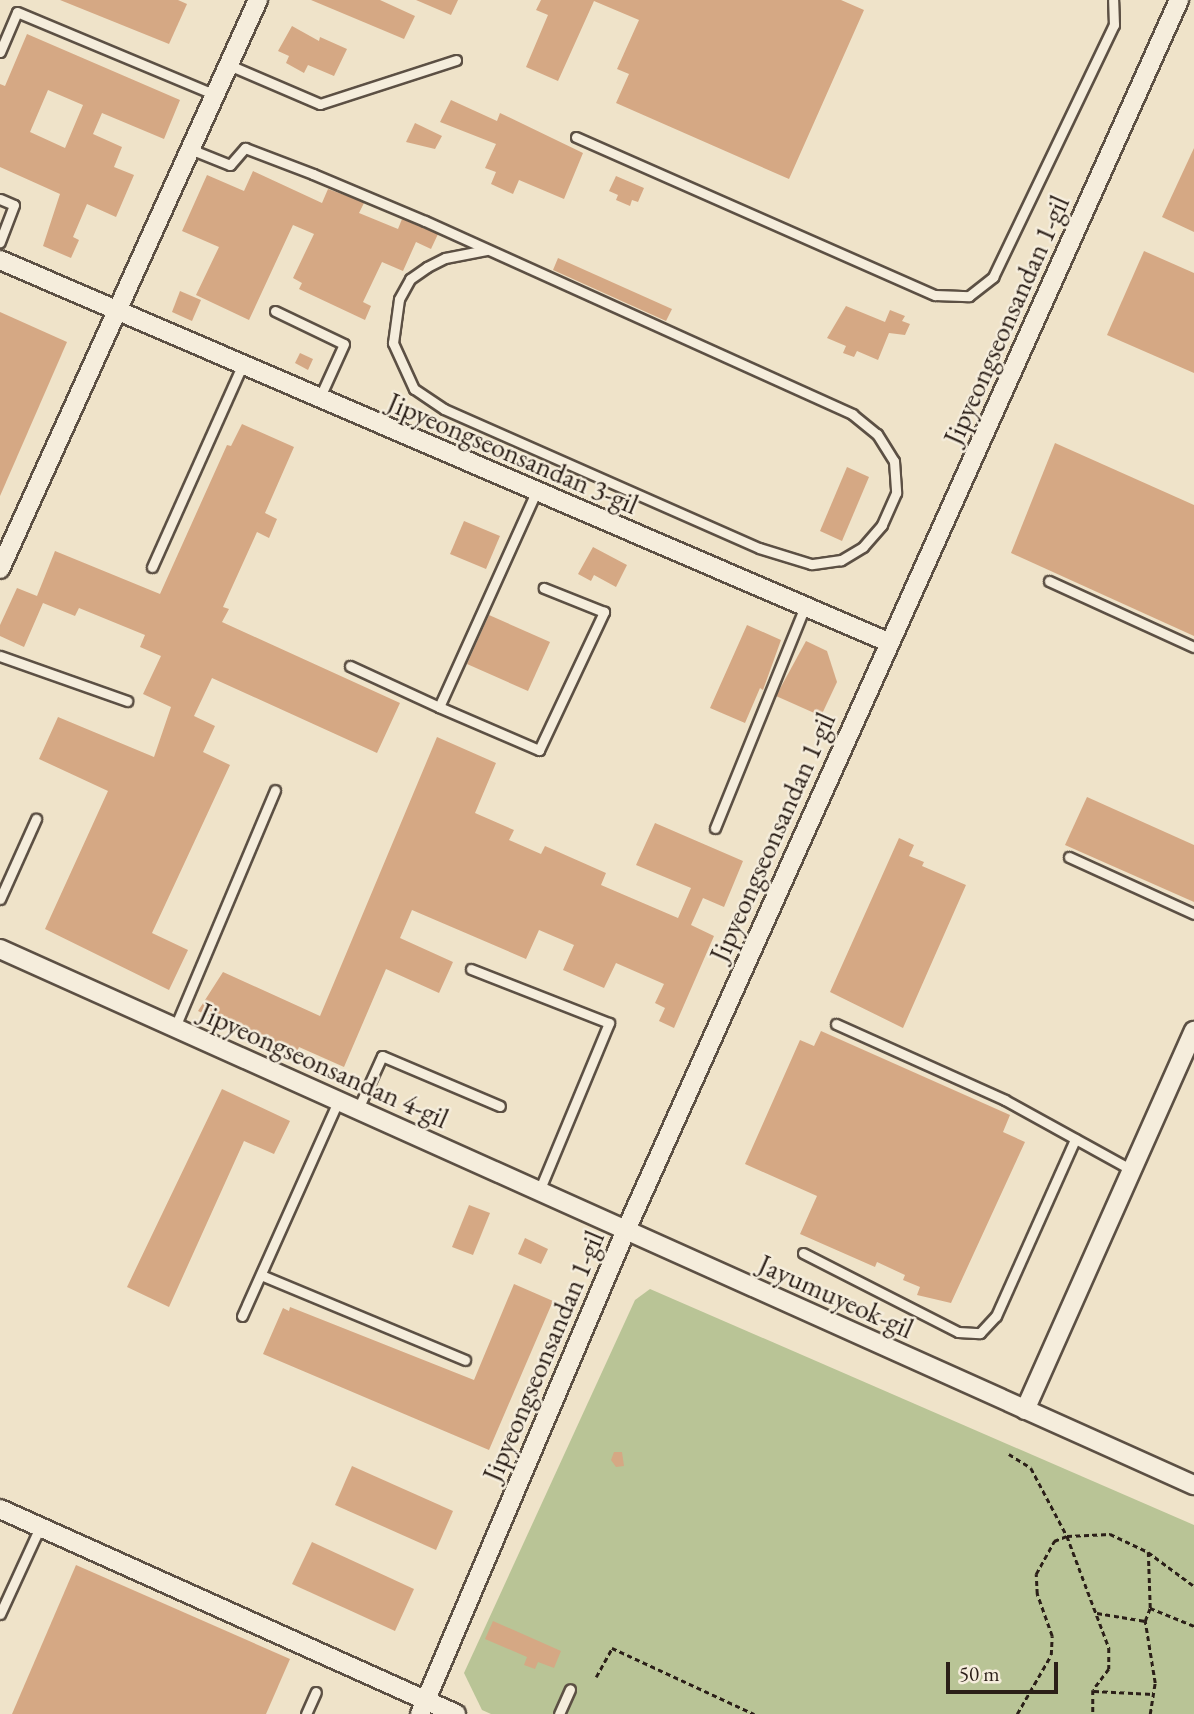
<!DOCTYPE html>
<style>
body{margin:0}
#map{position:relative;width:1194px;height:1714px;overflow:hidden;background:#efe3c9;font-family:"EB Garamond",serif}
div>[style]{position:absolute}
.green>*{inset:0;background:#b9c496}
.building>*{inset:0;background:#d5a884}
.path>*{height:2.5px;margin-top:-1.25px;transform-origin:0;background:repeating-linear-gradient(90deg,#2b1f18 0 5px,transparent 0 8.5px)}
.roads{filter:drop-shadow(2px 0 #5c5044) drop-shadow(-2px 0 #5c5044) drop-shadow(0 2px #5c5044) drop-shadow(0 -2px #5c5044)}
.lane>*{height:9px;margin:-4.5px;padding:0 4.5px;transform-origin:4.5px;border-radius:4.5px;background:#f5eddc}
.street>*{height:18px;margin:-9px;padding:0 9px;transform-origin:9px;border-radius:9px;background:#f5eddc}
span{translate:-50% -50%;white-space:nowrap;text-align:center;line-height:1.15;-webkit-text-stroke:5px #f5eddc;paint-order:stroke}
.street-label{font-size:28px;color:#2b1f18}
.scale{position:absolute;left:946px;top:1662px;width:112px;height:32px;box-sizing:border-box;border:4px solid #2b1f18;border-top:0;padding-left:9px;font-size:21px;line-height:24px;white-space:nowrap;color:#2b1f18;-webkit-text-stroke:5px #f5eddc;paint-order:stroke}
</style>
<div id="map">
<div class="green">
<div style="clip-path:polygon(650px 1289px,1194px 1525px,1194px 1714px,491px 1714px,482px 1710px,464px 1673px,635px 1300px)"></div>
</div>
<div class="building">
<div style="clip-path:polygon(60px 0,178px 0,187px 4px,169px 44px)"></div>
<div style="clip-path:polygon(311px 0,380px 0,415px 16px,404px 39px)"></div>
<div style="clip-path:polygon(416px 0,458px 0,451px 15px)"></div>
<div style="clip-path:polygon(541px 0,841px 0,864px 10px,789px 179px,616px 103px,629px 74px,617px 69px,639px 20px,594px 1px,558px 81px,526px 67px,548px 15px,536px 10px)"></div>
<div style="clip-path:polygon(292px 26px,319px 41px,320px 37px,347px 49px,334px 76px,308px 65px,304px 73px,286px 63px,289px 56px,278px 51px)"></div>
<div style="clip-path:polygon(evenodd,27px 34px,180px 100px,164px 139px,102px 113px,93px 134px,122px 147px,114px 167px,134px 175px,116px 217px,87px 204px,73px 237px,79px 240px,71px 258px,43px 246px,60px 194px,0 167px,0 84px,5px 86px,27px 34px,48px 90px,83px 105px,65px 148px,30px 132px,48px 90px)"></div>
<div style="clip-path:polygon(451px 100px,497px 121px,500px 113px,583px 153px,564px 199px,519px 180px,513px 194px,491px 184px,496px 172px,485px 168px,496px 144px,440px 122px)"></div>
<div style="clip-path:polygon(415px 123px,442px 136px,435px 149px,406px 142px)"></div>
<div style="clip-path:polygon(1194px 148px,1194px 232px,1162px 217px)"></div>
<div style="clip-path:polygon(253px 171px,322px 203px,328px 189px,350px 197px,364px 203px,359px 213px,398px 229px,402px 219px,438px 234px,431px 249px,416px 242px,403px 271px,382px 262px,363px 302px,371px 306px,365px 320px,299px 289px,302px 283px,293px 278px,314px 234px,293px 225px,249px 320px,196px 295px,219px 247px,182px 231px,207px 175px,244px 191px)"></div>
<div style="clip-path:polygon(616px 176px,644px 188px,638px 202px,632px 200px,630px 206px,616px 200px,618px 195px,609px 191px)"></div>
<div style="clip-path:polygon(1144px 251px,1194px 273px,1194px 373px,1107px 335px)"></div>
<div style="clip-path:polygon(558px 258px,672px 309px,666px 321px,553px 270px)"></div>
<div style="clip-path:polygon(180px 291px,201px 300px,192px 321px,172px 312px)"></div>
<div style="clip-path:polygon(846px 306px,885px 322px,890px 310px,905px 316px,902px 321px,910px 324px,905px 335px,889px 333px,878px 360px,857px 351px,854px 357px,843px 353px,846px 346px,827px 338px)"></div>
<div style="clip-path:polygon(0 312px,67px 342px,0 496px)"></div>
<div style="clip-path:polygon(300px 353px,313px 359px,308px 370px,295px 363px)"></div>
<div style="clip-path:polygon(242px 424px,294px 447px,265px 513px,277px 519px,269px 538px,257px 532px,223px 607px,229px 609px,222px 622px,400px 703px,377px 753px,212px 678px,194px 716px,215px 726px,203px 752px,230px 765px,152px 933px,188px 950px,169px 990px,45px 929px,108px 791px,39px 759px,58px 717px,154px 757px,171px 707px,143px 694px,161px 656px,140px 647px,145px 635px,79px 608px,75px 616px,43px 603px,24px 647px,0 636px,0 625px,17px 588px,37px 596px,55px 551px,160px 594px,227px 445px,231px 446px)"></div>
<div style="clip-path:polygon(1055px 443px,1194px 505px,1194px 636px,1011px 553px)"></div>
<div style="clip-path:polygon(847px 467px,869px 477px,842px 541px,820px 531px)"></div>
<div style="clip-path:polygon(464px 521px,500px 536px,486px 569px,450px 554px)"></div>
<div style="clip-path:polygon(593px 547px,627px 565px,616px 587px,594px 575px,591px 581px,578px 574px)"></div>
<div style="clip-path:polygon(489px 615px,550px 642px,528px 691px,467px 664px)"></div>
<div style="clip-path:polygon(747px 625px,781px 640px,763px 690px,760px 688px,745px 723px,710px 708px)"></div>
<div style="clip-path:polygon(806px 641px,827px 651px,837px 682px,821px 716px,776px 696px)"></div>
<div style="clip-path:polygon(437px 737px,496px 763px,475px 813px,514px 830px,509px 840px,541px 854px,545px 846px,606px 873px,601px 885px,678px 918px,691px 888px,636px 865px,655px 823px,743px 861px,724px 907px,703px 898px,691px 925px,714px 936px,674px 1028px,659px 1021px,665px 1008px,655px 1003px,664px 984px,616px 963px,604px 988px,563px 970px,574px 945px,539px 930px,526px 959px,412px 910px,400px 938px,453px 962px,439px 993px,386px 969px,344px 1067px,299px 1047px,296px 1054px,222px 1015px,219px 1021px,198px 1011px,223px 972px,320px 1016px)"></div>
<div style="clip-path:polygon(1087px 797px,1194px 845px,1194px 902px,1065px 845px)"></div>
<div style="clip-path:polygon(899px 838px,914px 845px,909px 856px,924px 862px,922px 866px,966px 885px,903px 1028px,830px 992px)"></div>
<div style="clip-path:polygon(821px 1031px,1010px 1115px,1003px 1132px,1025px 1142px,951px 1303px,917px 1295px,920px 1287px,903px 1280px,905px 1275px,877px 1262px,875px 1267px,800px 1234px,817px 1196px,745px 1164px,800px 1040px,814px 1046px)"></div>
<div style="clip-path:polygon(222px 1089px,290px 1121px,274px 1154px,244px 1141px,169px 1307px,127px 1287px)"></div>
<div style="clip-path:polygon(469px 1205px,490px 1213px,473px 1255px,452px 1247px)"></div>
<div style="clip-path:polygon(525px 1238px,548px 1249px,541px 1264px,518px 1254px)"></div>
<div style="clip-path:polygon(514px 1284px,553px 1301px,489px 1450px,263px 1354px,283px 1308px,289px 1311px,290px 1307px,474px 1380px)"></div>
<div style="clip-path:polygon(614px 1452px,622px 1452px,624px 1466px,616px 1467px,611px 1460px)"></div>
<div style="clip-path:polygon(352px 1466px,453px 1511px,436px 1550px,335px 1505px)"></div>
<div style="clip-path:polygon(312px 1542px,414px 1589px,395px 1631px,292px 1584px)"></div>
<div style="clip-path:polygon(76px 1565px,290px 1659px,266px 1714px,12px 1714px)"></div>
<div style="clip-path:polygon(493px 1621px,561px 1651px,554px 1668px,538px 1662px,535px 1669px,524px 1665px,527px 1657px,485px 1639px)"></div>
</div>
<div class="path">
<div style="left:1009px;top:1454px;width:26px;rotate:32deg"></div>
<div style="left:1031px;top:1468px;width:77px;rotate:62.1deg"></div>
<div style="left:1067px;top:1536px;width:120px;rotate:69.4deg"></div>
<div style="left:1109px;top:1648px;width:21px;rotate:90deg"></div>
<div style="left:1109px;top:1669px;width:26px;rotate:127deg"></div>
<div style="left:1093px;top:1690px;width:24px;rotate:90deg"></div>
<div style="left:1150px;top:1608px;width:48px;rotate:22.2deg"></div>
<div style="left:1097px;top:1613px;width:49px;rotate:9.5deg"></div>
<div style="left:596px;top:1677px;width:33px;rotate:-61deg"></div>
<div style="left:612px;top:1648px;width:157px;rotate:24.9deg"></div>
<div style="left:1094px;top:1691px;width:59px;rotate:2.9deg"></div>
<div style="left:1017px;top:1714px;width:68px;rotate:-60deg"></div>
<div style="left:1051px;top:1655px;width:19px;rotate:-87deg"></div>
<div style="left:1052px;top:1636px;width:45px;rotate:-109.7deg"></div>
<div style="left:1037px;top:1594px;width:20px;rotate:-93deg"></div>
<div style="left:1036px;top:1574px;width:38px;rotate:-61deg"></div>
<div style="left:1054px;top:1541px;width:14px;rotate:-21deg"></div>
<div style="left:1067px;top:1536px;width:43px;rotate:-2.7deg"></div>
<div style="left:1110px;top:1534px;width:42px;rotate:25.3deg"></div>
<div style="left:1150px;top:1714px;width:31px;rotate:-81deg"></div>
<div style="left:1155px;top:1683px;width:63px;rotate:-99.2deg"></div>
<div style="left:1145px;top:1621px;width:14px;rotate:-69deg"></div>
<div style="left:1150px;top:1608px;width:56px;rotate:-92deg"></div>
<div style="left:1148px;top:1552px;width:57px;rotate:36.5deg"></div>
</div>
<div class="roads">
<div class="lane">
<div style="left:0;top:52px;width:43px;rotate:-67deg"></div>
<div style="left:17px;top:12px;width:215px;rotate:22.7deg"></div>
<div style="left:229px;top:65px;width:99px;rotate:23.2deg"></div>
<div style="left:320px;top:104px;width:143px;rotate:-17.9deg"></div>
<div style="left:576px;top:137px;width:392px;rotate:23.8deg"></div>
<div style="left:935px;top:295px;width:34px;rotate:2deg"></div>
<div style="left:969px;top:296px;width:31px;rotate:-38deg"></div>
<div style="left:993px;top:277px;width:280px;rotate:-64.4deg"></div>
<div style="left:1114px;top:25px;width:25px;rotate:-92deg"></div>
<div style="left:190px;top:149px;width:43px;rotate:21.8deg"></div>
<div style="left:230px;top:165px;width:23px;rotate:-49deg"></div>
<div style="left:245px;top:148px;width:73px;rotate:20.9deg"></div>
<div style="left:313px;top:174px;width:121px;rotate:22.8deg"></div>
<div style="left:425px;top:221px;width:469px;rotate:24.3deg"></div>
<div style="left:852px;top:414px;width:32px;rotate:39deg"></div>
<div style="left:877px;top:434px;width:32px;rotate:58deg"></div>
<div style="left:894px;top:461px;width:32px;rotate:86deg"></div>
<div style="left:896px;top:493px;width:35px;rotate:114deg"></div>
<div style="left:882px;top:525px;width:29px;rotate:131deg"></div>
<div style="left:863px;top:547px;width:26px;rotate:149deg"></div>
<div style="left:841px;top:560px;width:30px;rotate:172deg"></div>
<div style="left:811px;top:564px;width:54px;rotate:-162.9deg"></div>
<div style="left:759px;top:548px;width:344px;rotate:-156.2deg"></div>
<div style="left:444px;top:409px;width:36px;rotate:-146deg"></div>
<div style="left:414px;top:389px;width:51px;rotate:-114.5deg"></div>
<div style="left:393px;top:343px;width:44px;rotate:-82.2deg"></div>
<div style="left:399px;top:299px;width:23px;rotate:-61deg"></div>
<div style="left:410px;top:279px;width:21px;rotate:-35deg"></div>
<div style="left:427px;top:267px;width:20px;rotate:-27deg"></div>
<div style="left:445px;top:258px;width:42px;rotate:-11deg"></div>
<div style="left:0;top:199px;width:15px;rotate:23deg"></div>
<div style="left:14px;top:205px;width:40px;rotate:111deg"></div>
<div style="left:275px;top:311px;width:76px;rotate:25.6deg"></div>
<div style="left:344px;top:344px;width:60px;rotate:114.4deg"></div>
<div style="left:152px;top:567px;width:220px;rotate:-65.9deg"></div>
<div style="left:1049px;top:581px;width:159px;rotate:24.5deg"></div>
<div style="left:0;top:656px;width:135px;rotate:19.5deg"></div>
<div style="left:350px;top:666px;width:98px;rotate:24.7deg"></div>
<div style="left:439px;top:707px;width:236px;rotate:-65.7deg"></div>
<div style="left:439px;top:707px;width:109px;rotate:23.3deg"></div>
<div style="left:539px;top:750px;width:153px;rotate:-64.8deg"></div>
<div style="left:604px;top:612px;width:65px;rotate:-158.2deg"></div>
<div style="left:715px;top:828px;width:240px;rotate:-67.9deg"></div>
<div style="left:1069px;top:857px;width:137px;rotate:24.5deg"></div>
<div style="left:0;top:899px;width:88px;rotate:-65.8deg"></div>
<div style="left:471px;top:969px;width:148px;rotate:21.4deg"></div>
<div style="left:609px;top:1023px;width:182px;rotate:112.6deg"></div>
<div style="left:836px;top:1024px;width:185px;rotate:24.2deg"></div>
<div style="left:1005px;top:1100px;width:145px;rotate:28.9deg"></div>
<div style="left:175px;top:1027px;width:257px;rotate:-67.1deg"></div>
<div style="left:358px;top:1109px;width:58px;rotate:-65.6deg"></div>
<div style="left:382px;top:1056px;width:128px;rotate:23deg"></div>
<div style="left:803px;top:1253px;width:174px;rotate:27deg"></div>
<div style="left:958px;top:1332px;width:22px;rotate:3deg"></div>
<div style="left:980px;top:1333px;width:23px;rotate:-47deg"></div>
<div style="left:996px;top:1316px;width:194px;rotate:-65.9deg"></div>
<div style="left:261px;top:1275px;width:221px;rotate:22.6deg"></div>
<div style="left:242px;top:1316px;width:235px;rotate:-65.9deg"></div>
<div style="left:0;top:1614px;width:96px;rotate:-65.3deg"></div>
<div style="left:306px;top:1714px;width:24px;rotate:-66deg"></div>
<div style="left:559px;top:1714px;width:27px;rotate:-66deg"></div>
</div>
<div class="street">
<div style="left:0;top:260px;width:967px;rotate:23.28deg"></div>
<div style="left:0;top:569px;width:625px;rotate:-65.61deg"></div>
<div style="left:0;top:949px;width:1309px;rotate:24.18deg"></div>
<div style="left:1025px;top:1410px;width:415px;rotate:-66deg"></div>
<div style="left:0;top:1509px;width:500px;rotate:24.2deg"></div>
<div style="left:420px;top:1714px;width:526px;rotate:-66.94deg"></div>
<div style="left:626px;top:1230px;width:1349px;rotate:-65.79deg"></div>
</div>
</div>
<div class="street-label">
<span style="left:1006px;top:320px;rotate:-66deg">Jipyeongseonsandan 1-gil</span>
<span style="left:513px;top:453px;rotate:23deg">Jipyeongseonsandan 3-gil</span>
<span style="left:772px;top:837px;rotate:-66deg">Jipyeongseonsandan 1-gil</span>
<span style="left:324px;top:1065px;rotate:24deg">Jipyeongseonsandan 4-gil</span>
<span style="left:836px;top:1296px;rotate:24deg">Jayumuyeok-gil</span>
<span style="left:543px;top:1356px;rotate:-67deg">Jipyeongseonsandan 1-gil</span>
</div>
<div class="scale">50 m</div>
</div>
